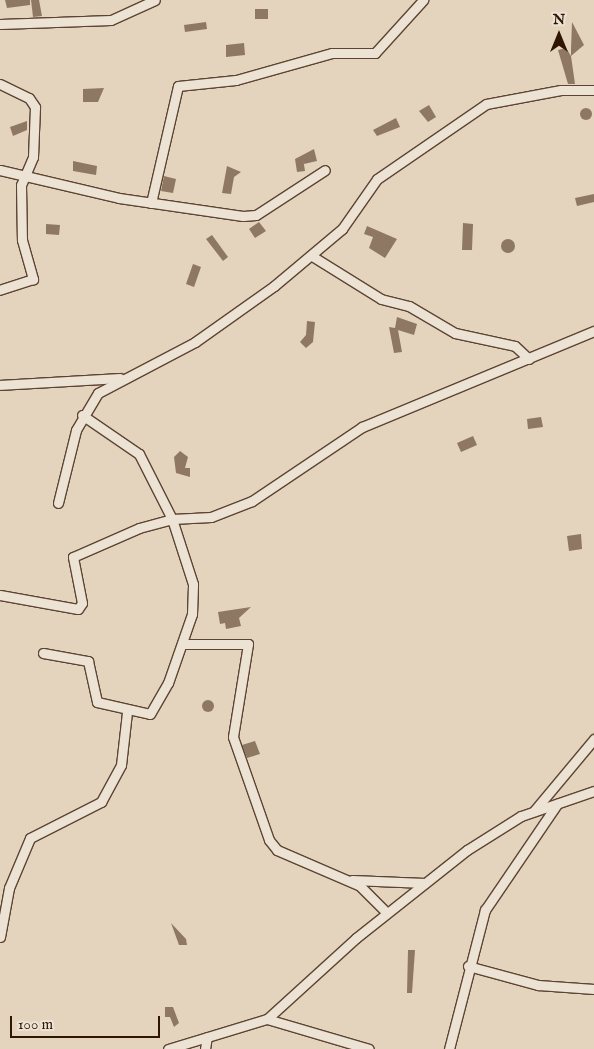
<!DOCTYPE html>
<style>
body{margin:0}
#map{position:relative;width:594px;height:1049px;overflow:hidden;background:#e4d4bd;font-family:"IM FELL English",serif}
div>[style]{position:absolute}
.building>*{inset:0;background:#8e7864}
.round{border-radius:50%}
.roads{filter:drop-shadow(1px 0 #5d4432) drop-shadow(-1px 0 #5d4432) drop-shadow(0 1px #5d4432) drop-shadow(0 -1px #5d4432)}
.minor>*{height:9px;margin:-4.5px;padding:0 4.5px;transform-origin:4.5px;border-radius:4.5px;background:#ede3d4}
span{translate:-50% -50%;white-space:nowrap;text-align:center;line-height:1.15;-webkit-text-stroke:4px #ede3d4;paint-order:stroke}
.north{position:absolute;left:534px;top:10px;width:50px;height:50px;-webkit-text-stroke:4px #ede3d4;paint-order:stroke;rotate:0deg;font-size:14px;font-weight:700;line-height:20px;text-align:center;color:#301404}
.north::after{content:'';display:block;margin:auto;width:18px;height:22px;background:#301404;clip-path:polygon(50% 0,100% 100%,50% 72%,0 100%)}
.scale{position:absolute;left:10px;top:1016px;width:150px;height:22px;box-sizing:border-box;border:2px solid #301404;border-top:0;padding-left:6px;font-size:15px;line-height:18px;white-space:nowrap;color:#301404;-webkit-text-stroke:4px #ede3d4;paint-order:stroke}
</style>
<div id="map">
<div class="building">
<div style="clip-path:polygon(5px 0,30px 0,30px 5px,7px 8px)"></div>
<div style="clip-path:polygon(31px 0,39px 0,42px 16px,33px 17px)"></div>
<div style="clip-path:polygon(255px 9px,268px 9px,268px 19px,255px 19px)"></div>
<div style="clip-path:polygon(206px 22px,207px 29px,185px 32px,184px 25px)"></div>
<div style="clip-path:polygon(572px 22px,584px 45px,571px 56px,571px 49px)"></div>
<div style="clip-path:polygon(244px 43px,245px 55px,226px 57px,226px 45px)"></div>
<div style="clip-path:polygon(566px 48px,571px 56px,575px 84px,568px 84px,558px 50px)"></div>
<div style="clip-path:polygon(104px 88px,98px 102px,83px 102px,83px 89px)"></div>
<div style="clip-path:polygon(429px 105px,436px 117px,428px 122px,419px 111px)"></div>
<div class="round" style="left:580px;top:108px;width:12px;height:12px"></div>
<div style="clip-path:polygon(396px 118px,400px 127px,377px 136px,373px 130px)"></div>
<div style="clip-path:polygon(27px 121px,27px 130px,13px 136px,10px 127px)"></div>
<div style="clip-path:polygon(314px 149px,317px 161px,304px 164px,303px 158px,305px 171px,297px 172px,295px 159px)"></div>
<div style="clip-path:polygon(73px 161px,97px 166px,96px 175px,73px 171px)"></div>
<div style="clip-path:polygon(227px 166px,241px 172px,234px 177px,231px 194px,222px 193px)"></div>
<div style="clip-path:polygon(164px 176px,176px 179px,173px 193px,161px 191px)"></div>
<div style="clip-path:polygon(594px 194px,594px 202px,577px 206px,575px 198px)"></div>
<div style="clip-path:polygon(259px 222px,266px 231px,255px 238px,249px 229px)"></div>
<div style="clip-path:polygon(463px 223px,473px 224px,472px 250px,462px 250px)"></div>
<div style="clip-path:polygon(46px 224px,60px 225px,59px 235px,46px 234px)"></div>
<div style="clip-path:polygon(367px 226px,397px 239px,385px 258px,369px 248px,373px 237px,364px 234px)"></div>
<div style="clip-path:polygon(212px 235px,228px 257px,223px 261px,206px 239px)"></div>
<div class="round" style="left:501px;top:239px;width:14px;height:14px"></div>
<div style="clip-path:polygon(193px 264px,201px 267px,194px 287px,186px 284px)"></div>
<div style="clip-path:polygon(397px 317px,417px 324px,414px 335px,398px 330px,402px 352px,394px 353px,389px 327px,395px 328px)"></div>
<div style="clip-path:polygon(307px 321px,315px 322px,313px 342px,306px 348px,300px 342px,306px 335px)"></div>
<div style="clip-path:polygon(541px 417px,543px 427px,528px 429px,527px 419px)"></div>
<div style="clip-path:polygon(473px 436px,477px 445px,461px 452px,457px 443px)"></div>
<div style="clip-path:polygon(180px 451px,188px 457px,185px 468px,190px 468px,190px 477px,176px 473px,174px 457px)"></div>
<div style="clip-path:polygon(581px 534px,582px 549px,569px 551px,567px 536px)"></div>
<div style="clip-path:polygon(251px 607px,239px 618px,241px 626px,226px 629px,225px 623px,220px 624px,218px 612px)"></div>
<div class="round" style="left:202px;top:700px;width:12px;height:12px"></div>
<div style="clip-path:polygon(255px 741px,260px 754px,247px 758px,242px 745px)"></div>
<div style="clip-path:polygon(171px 923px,186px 939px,187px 945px,179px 945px)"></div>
<div style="clip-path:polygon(408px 950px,415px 950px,412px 993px,407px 993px)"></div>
<div style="clip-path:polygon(165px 1007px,173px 1007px,179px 1023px,174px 1027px,170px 1017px,165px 1017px)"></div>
</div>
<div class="roads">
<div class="minor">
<div style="left:0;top:24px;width:111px;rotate:-2.1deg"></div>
<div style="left:111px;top:20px;width:48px;rotate:-24.4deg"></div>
<div style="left:0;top:84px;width:32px;rotate:26deg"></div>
<div style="left:29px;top:98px;width:11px;rotate:56deg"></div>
<div style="left:35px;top:107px;width:50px;rotate:92.3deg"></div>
<div style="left:33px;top:157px;width:30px;rotate:113deg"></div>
<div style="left:21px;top:185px;width:55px;rotate:89deg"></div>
<div style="left:22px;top:240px;width:41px;rotate:74.2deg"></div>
<div style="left:33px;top:279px;width:35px;rotate:162deg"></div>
<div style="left:0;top:170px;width:122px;rotate:13.2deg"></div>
<div style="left:119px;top:198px;width:125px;rotate:8.3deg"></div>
<div style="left:243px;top:216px;width:13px;rotate:-4deg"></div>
<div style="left:256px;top:215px;width:82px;rotate:-33.1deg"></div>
<div style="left:151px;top:203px;width:120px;rotate:-77deg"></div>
<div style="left:178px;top:86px;width:58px;rotate:-5.9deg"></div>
<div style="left:236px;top:80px;width:100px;rotate:-15.7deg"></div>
<div style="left:332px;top:53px;width:43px"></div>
<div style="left:375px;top:53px;width:72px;rotate:-47.8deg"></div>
<div style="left:312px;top:256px;width:81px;rotate:31.9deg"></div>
<div style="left:381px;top:299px;width:29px;rotate:14deg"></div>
<div style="left:409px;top:306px;width:53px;rotate:30.4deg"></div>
<div style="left:455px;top:333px;width:61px;rotate:12.2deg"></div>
<div style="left:515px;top:346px;width:19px;rotate:43deg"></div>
<div style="left:0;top:385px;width:120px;rotate:-3.3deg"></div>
<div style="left:58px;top:503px;width:75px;rotate:-76.1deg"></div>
<div style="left:76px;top:430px;width:43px;rotate:-59.3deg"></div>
<div style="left:98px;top:393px;width:110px;rotate:-27.7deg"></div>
<div style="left:195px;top:342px;width:97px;rotate:-35.3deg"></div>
<div style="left:274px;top:286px;width:89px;rotate:-40deg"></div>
<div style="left:342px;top:229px;width:61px;rotate:-55deg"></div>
<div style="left:377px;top:179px;width:132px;rotate:-34.5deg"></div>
<div style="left:486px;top:104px;width:76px;rotate:-10.6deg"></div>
<div style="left:561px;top:90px;width:33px"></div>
<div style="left:0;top:595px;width:79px;rotate:10.2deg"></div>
<div style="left:78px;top:609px;width:7px;rotate:-56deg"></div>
<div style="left:82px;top:603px;width:47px;rotate:-101.1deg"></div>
<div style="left:73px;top:557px;width:72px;rotate:-23.7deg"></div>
<div style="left:139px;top:528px;width:34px;rotate:-15deg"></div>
<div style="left:172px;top:519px;width:39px;rotate:-3deg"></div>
<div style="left:211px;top:517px;width:44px;rotate:-21.3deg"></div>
<div style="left:252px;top:501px;width:133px;rotate:-33.9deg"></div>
<div style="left:362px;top:427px;width:251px;rotate:-22.5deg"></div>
<div style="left:183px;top:644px;width:65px"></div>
<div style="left:248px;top:644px;width:94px;rotate:99.2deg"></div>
<div style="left:233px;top:737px;width:109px;rotate:70.7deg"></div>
<div style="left:269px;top:840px;width:13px;rotate:51deg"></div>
<div style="left:277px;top:850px;width:90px;rotate:23.4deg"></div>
<div style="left:360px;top:886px;width:38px;rotate:45deg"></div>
<div style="left:43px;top:653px;width:46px;rotate:10.1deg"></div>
<div style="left:88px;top:661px;width:42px;rotate:77.6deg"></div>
<div style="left:97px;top:702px;width:54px;rotate:12.8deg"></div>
<div style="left:150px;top:714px;width:36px;rotate:-60deg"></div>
<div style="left:168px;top:683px;width:73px;rotate:-70.8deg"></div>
<div style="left:192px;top:614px;width:30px;rotate:-88deg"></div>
<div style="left:193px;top:584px;width:68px;rotate:-107.9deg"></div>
<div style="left:172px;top:519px;width:73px;rotate:-116.9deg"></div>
<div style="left:139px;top:454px;width:69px;rotate:-145.6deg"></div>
<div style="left:534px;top:811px;width:94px;rotate:-50.2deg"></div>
<div style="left:352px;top:880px;width:73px;rotate:2.4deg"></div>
<div style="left:0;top:937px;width:50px;rotate:-79.6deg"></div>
<div style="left:9px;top:888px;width:54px;rotate:-67.2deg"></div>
<div style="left:30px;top:838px;width:80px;rotate:-26.9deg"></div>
<div style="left:101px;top:802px;width:42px;rotate:-61.6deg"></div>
<div style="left:121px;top:765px;width:53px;rotate:-83.5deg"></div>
<div style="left:468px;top:966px;width:73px;rotate:15.2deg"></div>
<div style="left:538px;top:985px;width:56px;rotate:4.1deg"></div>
<div style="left:267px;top:1019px;width:106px;rotate:16.4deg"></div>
<div style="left:168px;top:1049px;width:103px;rotate:-16.9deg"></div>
<div style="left:267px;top:1019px;width:120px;rotate:-42.3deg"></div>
<div style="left:356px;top:938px;width:142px;rotate:-38.4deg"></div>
<div style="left:467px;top:850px;width:64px;rotate:-32.2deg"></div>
<div style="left:521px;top:816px;width:77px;rotate:-18.9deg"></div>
<div style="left:205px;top:1049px;width:12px;rotate:-81deg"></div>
<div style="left:449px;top:1049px;width:144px;rotate:-75.5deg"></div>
<div style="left:485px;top:910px;width:128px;rotate:-55.8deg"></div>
</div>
</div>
<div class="north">N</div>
<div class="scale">100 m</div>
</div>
